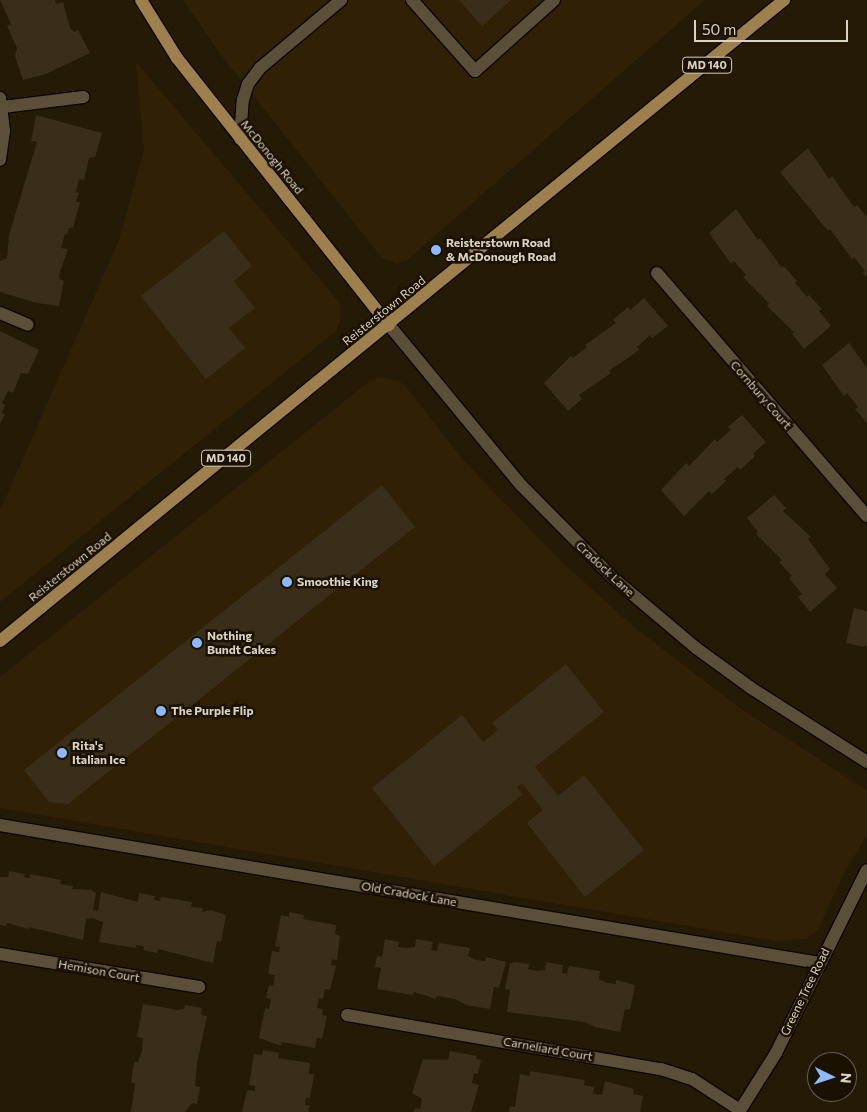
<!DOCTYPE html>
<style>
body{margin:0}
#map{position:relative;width:867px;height:1112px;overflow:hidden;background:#251a06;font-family:Commissioner,sans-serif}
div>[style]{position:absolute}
.built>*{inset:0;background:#302106}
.building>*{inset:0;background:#3a2e1a}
.roads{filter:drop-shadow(1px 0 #0e0500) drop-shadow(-1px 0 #0e0500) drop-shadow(0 1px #0e0500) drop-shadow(0 -1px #0e0500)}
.minor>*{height:12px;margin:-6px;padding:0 6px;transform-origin:6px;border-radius:6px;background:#5c4f3a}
.major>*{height:12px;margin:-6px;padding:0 6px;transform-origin:6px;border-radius:6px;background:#9d804e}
.dots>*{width:14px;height:14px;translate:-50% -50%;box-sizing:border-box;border:2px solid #1b1101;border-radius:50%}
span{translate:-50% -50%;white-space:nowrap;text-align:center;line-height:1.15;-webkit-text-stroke:5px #1b1101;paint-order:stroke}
.shield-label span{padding:1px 4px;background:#1b1101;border:1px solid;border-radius:4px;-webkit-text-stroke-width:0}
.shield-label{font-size:11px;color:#dad2c6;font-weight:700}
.street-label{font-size:12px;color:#dad2c6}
.poi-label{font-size:12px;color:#dad2c6;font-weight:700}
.left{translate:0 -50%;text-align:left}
.north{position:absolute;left:807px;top:1052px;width:50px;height:50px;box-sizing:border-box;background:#1b1101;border:1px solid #675e50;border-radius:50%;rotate:94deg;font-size:14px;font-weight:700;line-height:20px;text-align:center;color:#dad2c6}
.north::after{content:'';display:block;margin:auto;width:18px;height:22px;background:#8fb8fd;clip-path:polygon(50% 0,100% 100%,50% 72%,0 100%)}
.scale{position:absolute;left:694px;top:20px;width:154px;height:22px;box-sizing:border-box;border:2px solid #dad2c6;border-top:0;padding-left:6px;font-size:15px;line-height:18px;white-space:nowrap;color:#dad2c6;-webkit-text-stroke:4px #1b1101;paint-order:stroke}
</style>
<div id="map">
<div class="built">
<div style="clip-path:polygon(183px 0,705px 0,407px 260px,397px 264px,382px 258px,221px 55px)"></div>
<div style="clip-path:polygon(136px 62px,339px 302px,340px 321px,336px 331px,0 602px,0 511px,119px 240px,144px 150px)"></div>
<div style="clip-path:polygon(381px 377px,399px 381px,406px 387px,465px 462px,515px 514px,565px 565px,634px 627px,741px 709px,867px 790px,867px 835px,842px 877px,818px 930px,806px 939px,775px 941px,0 808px,0 677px,371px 380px)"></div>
</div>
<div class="building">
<div style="clip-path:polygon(0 0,55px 0,56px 4px,63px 2px,70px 28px,74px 32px,78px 30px,90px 53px,46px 74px,23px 80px,15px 56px,17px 48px,7px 26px,11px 24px)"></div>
<div style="clip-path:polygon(459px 0,511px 0,482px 26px)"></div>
<div style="clip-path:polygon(36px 115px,102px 133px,95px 157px,89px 158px,84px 180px,79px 179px,76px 192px,79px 193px,76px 202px,80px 202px,73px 228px,69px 228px,67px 235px,65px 234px,61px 248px,68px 249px,60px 272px,59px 279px,64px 281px,59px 306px,37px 303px,0 292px,0 261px,7px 258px,9px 235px,37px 142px,31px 141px)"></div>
<div style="clip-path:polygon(808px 148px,829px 179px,832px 176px,854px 207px,857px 205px,867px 217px,867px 277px,863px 273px,865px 271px,854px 257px,852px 259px,830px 229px,828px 231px,780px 172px)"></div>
<div style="clip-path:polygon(736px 209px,758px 240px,760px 238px,782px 268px,784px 266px,797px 281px,795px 283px,807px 297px,809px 295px,822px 309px,819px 311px,831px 326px,804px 349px,792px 334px,794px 332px,767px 306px,769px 303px,743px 277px,746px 275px,734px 261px,731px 264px,709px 233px)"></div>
<div style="clip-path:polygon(224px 231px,252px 266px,234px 281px,255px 308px,229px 328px,245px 348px,206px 379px,141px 296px)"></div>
<div style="clip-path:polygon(644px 298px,668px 326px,652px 338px,650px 335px,637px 347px,639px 350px,609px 371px,611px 373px,579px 395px,582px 399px,568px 411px,544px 383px,571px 356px,573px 358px,587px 347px,585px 345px,616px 323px,613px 320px,628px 307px,630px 310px)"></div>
<div style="clip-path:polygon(0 331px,39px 350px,28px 374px,21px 373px,13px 393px,8px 391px,2px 403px,5px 405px,2px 413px,5px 414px,0 424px)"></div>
<div style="clip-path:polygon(849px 343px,867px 368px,867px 423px,855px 409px,858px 407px,847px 393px,844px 396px,822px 365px)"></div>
<div style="clip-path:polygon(742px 415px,766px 442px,753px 454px,755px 456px,740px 470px,738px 467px,724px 479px,726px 481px,712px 494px,709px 491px,684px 516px,661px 490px,686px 463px,689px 466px,715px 439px,717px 442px,731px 430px,728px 427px)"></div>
<div style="clip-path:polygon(382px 485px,415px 527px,68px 804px,49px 802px,24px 770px)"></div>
<div style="clip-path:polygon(774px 495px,786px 508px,783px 511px,811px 537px,808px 539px,830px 569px,825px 574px,837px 588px,810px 612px,798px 597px,802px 594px,789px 578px,792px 576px,779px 562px,782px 560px,756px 534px,758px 532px,747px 518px)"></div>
<div style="clip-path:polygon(854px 608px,867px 611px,867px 645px,864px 647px,846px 643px)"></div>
<div style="clip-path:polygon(566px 664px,604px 712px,535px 767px,558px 796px,584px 775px,644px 850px,585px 897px,527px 823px,543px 810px,522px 783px,517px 787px,523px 794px,434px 866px,372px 788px,462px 715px,483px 742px,498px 730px,492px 723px)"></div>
<div style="clip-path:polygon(9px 871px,25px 874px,24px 877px,30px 878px,30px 874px,61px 880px,60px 884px,73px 886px,72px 889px,91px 890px,96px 893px,93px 910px,98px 911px,101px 892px,138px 902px,139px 893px,155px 896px,154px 900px,160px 901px,161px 897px,192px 902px,191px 907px,203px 908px,202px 912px,211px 910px,226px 915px,221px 942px,217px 941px,213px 963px,158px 949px,157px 953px,143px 950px,144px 946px,136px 945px,136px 948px,99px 942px,103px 922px,92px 918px,86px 919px,83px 940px,29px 927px,28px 929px,7px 923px,6px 926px,0 925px,0 877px,8px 877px)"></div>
<div style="clip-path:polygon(289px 912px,304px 915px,303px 919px,336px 925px,335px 934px,340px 936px,337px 960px,332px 959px,331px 965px,336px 966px,330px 990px,325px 989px,323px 999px,319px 998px,317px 1008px,323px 1009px,322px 1015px,327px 1016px,322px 1039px,317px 1038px,315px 1048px,282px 1042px,281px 1046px,259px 1038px,265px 1008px,269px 1009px,271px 999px,266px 998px,269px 985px,273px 986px,275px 975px,268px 974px,272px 951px,279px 952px,280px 947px,275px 946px,281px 915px,289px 917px)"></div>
<div style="clip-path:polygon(385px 939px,399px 942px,398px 947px,408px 948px,415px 947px,416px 939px,433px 942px,431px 950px,437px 951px,439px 943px,470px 948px,468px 956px,476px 960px,485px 961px,486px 957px,506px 962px,499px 988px,494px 987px,490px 1009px,466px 1005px,455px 999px,437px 996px,436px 999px,414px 992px,413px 995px,377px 989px,381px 968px,375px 967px,377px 956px,382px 957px)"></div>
<div style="clip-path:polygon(516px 962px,529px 964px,528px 969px,537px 971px,545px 970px,546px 962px,563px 965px,562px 973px,567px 974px,569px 966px,600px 971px,599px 979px,607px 983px,616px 984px,616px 980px,635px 985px,630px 1010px,625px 1009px,620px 1032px,595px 1027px,585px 1022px,507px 1012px,510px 990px,505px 989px,510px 963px)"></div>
<div style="clip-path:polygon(143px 1004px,178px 1010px,184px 1009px,185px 1005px,202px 1008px,201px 1015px,207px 1016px,197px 1063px,195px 1086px,200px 1087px,197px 1104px,192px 1103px,185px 1112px,131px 1112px,135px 1083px,131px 1083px,134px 1062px,138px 1062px,142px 1051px,143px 1038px,137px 1037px)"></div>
<div style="clip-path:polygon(263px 1050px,279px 1053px,278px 1058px,310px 1063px,309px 1074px,314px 1074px,310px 1098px,306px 1098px,305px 1105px,310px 1106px,308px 1112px,242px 1112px,247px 1090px,255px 1091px,255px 1086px,249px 1085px,254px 1054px,262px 1055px)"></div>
<div style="clip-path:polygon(450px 1051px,477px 1056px,476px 1059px,481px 1060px,478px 1074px,474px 1073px,472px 1083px,479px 1085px,471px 1112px,414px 1112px,415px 1108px,420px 1109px,422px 1099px,412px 1093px,423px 1059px,448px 1060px)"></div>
<div style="clip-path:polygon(530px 1071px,585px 1080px,584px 1085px,594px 1087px,593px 1094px,602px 1095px,605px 1081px,634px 1089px,633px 1094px,643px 1096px,640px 1112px,509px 1112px,510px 1106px,515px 1107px,520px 1074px,530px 1076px)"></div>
</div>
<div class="roads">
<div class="minor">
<div style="left:412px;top:0;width:95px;rotate:48.4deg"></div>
<div style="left:475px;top:71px;width:106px;rotate:-41.9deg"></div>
<div style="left:0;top:98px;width:33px;rotate:83deg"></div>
<div style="left:4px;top:131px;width:29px;rotate:98deg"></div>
<div style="left:3px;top:107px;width:81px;rotate:-7.1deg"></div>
<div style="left:240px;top:139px;width:39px;rotate:-86deg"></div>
<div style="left:243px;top:100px;width:17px;rotate:-73deg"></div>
<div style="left:248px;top:84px;width:20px;rotate:-53deg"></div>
<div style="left:260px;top:68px;width:106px;rotate:-40deg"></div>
<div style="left:657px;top:273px;width:321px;rotate:49.2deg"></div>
<div style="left:0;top:313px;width:30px;rotate:23deg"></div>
<div style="left:389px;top:325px;width:207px;rotate:50.5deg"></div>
<div style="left:521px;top:485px;width:129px;rotate:45.3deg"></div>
<div style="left:612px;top:577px;width:110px;rotate:40.2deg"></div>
<div style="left:696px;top:648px;width:68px;rotate:36deg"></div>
<div style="left:751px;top:688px;width:138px;rotate:32.5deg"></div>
<div style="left:0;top:825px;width:831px;rotate:9.56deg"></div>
<div style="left:0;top:954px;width:202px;rotate:9.4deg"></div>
<div style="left:347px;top:1015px;width:319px;rotate:9.8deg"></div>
<div style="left:661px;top:1069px;width:33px;rotate:18deg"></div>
<div style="left:692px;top:1079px;width:57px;rotate:32.9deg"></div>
<div style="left:739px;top:1112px;width:70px;rotate:-57.9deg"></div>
<div style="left:776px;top:1053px;width:204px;rotate:-63.6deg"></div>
</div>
<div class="major">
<div style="left:141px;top:0;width:68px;rotate:58.2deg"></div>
<div style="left:177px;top:58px;width:341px;rotate:51.6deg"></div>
<div style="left:0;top:641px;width:1013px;rotate:-39.27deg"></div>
</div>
</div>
<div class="dots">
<div style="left:436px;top:250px;background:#8fb8fd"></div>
<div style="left:287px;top:582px;background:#8fb8fd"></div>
<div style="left:197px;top:643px;background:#8fb8fd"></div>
<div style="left:161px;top:711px;background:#8fb8fd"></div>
<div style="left:62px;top:753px;background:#8fb8fd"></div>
</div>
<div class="shield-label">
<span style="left:707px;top:65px">MD 140</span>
<span style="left:226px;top:458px">MD 140</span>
</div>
<div class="street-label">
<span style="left:272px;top:157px;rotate:51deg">McDonogh Road</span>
<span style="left:384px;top:311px;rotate:-39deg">Reisterstown Road</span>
<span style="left:761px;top:395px;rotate:49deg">Cornbury Court</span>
<span style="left:70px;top:567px;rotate:-39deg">Reisterstown Road</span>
<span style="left:605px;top:569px;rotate:43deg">Cradock Lane</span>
<span style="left:409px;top:894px;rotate:10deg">Old Cradock Lane</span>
<span style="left:99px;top:971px;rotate:10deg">Hemison Court</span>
<span style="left:805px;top:992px;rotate:-64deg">Greene Tree Road</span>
<span style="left:548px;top:1049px;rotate:10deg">Carneliard Court</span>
</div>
<div class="poi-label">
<span class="left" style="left:446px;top:250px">Reisterstown Road<br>&amp; McDonough Road</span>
<span class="left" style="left:297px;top:582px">Smoothie King</span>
<span class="left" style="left:207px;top:643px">Nothing<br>Bundt Cakes</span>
<span class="left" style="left:171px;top:711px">The Purple Flip</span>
<span class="left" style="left:72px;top:753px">Rita's<br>Italian Ice</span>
</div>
<div class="north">N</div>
<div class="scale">50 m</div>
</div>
